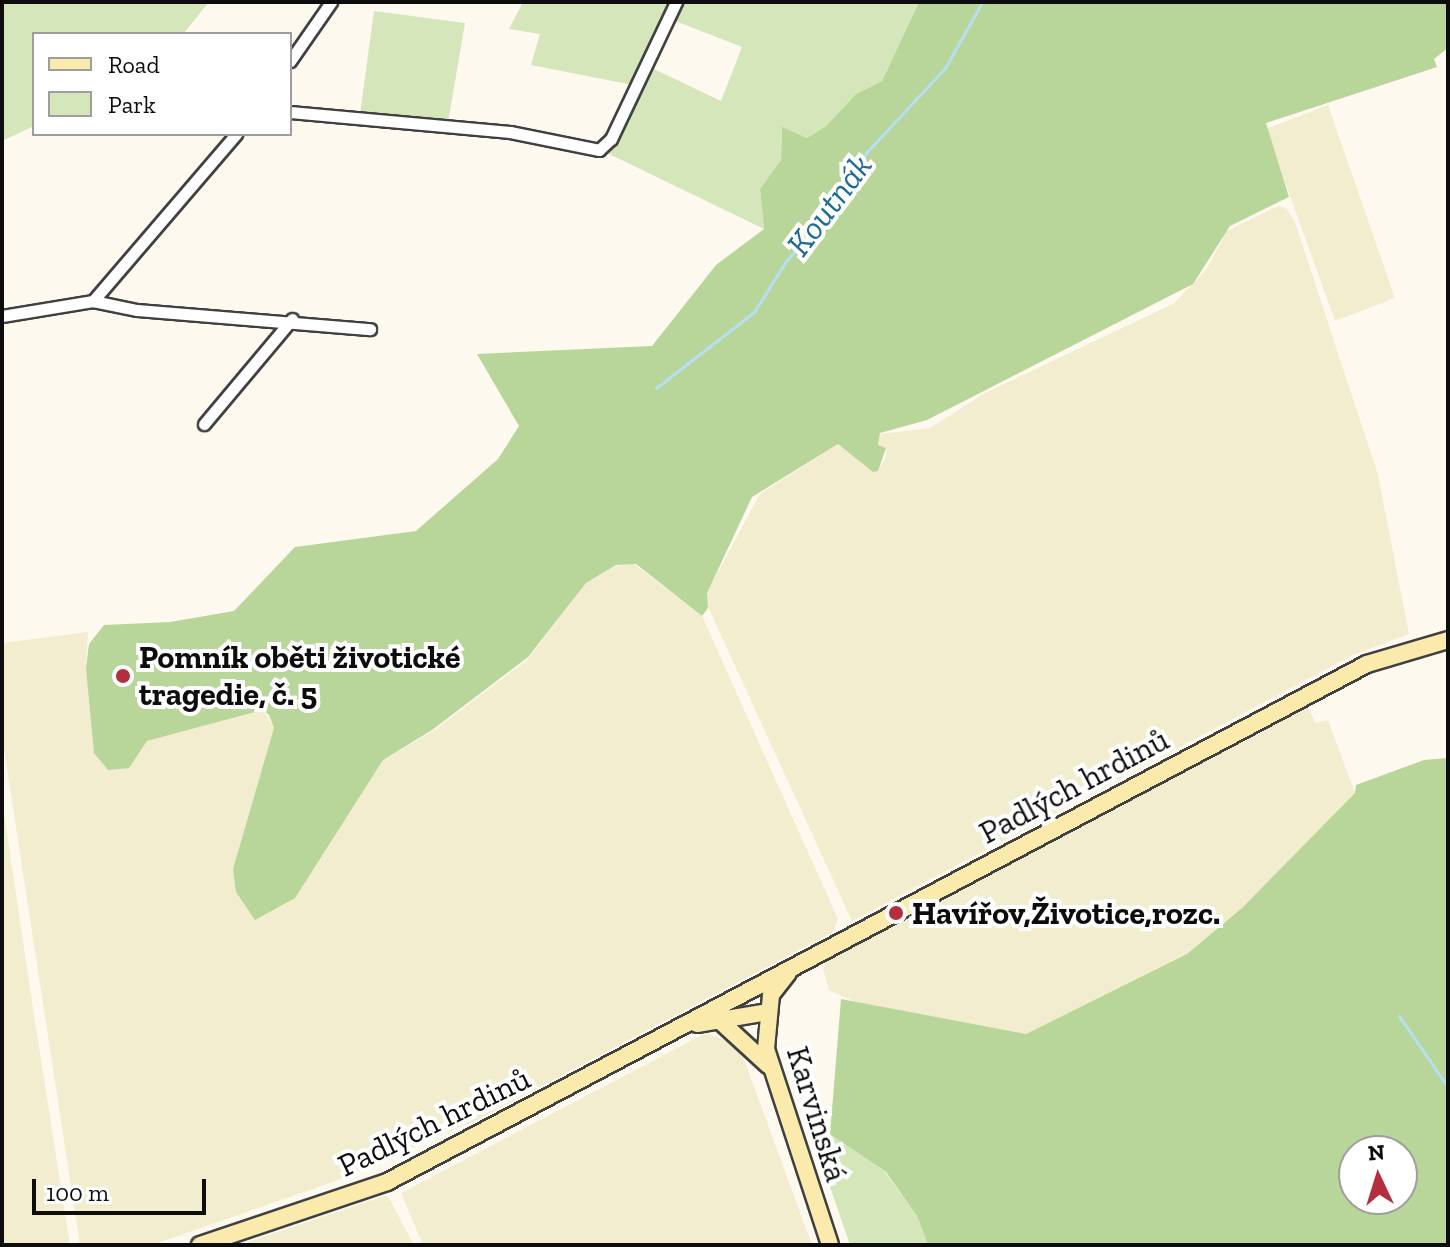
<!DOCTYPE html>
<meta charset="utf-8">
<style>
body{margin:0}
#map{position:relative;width:1450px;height:1247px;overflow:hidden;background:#fef9ee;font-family:"Zilla Slab",serif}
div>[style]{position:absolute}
.farmland>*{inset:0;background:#f2edcf}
.green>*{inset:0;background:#d4e6ba}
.forest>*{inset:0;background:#b9d69a}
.stream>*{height:3px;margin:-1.5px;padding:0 1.5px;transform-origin:1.5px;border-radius:1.5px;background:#b6e0f2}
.roads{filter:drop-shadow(2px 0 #404040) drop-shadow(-2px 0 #404040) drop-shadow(0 2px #404040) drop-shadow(0 -2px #404040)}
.street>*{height:11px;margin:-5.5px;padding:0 5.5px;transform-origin:5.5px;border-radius:5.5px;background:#fff}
.secondary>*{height:16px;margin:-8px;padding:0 8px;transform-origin:8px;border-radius:8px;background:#faebad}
.dots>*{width:22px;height:22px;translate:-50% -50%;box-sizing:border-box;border:4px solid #fff;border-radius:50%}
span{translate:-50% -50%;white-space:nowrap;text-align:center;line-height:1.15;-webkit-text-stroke:8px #fff;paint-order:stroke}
.poi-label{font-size:32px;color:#0d0d0d;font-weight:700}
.left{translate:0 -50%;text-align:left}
.street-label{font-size:32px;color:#0d0d0d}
.water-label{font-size:34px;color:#1e6b97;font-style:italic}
.frame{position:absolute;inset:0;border:4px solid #0d0d0d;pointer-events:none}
.legend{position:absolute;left:32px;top:32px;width:260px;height:104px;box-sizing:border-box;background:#fff;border:2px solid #9e9e9e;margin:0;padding:10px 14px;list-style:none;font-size:24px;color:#0d0d0d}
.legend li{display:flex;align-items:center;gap:16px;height:40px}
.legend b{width:40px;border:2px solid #9e9e9e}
.north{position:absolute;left:1338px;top:1135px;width:80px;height:80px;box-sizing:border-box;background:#fff;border:2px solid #9e9e9e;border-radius:50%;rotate:356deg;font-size:22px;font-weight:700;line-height:32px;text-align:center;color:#0d0d0d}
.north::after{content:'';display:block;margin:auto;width:28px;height:36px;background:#b42e3e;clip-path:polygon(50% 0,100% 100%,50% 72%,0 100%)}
.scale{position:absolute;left:32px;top:1179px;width:174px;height:36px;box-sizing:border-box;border:4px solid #0d0d0d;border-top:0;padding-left:10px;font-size:24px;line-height:28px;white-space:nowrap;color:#0d0d0d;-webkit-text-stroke:6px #fff;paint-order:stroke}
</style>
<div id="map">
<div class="farmland">
<div style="clip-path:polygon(1328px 105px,1395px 298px,1335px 321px,1266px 129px)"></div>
<div style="clip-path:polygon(1278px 206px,1286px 208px,1295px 222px,1378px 475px,1409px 634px,1353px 655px,852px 921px,708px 607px,706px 594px,760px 494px,838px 444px,878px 471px,886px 457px,886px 448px,878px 445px,880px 434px,930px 428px,985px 393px,1173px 304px,1206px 270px,1227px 231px)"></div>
<div style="clip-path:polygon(634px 564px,702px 616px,838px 919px,833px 932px,479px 1119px,333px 1182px,152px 1245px,80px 1245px,2px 736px,2px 643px,88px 632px,86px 668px,129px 768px,147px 741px,263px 710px,274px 727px,360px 789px,383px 760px,433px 731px,526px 661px,586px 583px,615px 566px)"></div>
<div style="clip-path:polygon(1307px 707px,1316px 723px,1328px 720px,1355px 793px,1242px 908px,1187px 954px,1026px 1034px,864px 1006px,829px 990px,823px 969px,826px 962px)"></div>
<div style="clip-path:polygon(2px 800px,34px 1015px,70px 1245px,2px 1245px)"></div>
<div style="clip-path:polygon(706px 1033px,729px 1042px,742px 1054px,812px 1245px,423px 1245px,401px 1193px)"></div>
<div style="clip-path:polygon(388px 1196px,414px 1245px,238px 1245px,385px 1196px)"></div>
</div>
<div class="green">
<div style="clip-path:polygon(2px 2px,209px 2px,183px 34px,34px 34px,34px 126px,2px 141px)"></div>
<div style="clip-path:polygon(523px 2px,669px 2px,633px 85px,531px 65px,540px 34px,509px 29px)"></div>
<div style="clip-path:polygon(681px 2px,919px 2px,882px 81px,856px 94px,826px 126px,807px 138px,782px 128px,781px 160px,760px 189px,764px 229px,603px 151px,615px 140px,654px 69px,721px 101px,742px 47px,673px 20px)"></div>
<div style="clip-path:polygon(374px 11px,465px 23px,448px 122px,360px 114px)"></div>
<div style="clip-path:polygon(818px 1133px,834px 1135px,885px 1172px,917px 1216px,928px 1245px,850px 1245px,816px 1146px)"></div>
</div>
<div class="forest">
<div style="clip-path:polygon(919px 2px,1448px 2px,1448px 48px,1434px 59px,1437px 67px,1266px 123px,1289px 197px,1230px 226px,1193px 284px,927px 420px,880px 433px,878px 445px,886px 448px,878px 471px,873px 472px,838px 444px,752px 497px,707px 593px,708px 608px,702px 616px,636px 564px,616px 565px,586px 583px,528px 657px,432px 730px,383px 760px,295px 898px,255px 920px,236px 892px,233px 869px,274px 728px,269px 715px,263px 710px,147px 741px,129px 768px,108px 770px,94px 753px,86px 668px,89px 644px,104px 625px,170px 622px,234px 611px,295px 547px,416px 531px,498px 459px,519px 426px,477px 354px,652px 346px,716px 265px,764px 229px,760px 189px,781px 160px,782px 127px,807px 138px,826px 126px,856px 94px,882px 81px)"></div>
<div style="clip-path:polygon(evenodd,1448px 758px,1448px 1245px,928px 1245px,917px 1216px,886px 1172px,830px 1134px,841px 999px,1026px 1034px,1187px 954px,1242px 908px,1355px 793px,1356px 785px,1424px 760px,1448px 758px,1354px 1151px,1402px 1151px,1402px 1199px,1354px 1199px,1354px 1151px)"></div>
</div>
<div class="stream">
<div style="left:656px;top:388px;width:124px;rotate:-37.8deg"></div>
<div style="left:754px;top:312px;width:60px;rotate:-57.9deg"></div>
<div style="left:786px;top:261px;width:67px;rotate:-47.4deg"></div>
<div style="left:831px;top:212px;width:69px;rotate:-59.3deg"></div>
<div style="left:866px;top:153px;width:116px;rotate:-47.1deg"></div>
<div style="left:945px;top:68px;width:76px;rotate:-60.7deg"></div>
<div style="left:1399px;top:1016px;width:86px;rotate:55.4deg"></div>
</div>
<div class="roads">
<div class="street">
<div style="left:290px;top:61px;width:72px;rotate:-55.2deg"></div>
<div style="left:290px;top:112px;width:221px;rotate:5.2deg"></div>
<div style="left:510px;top:132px;width:91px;rotate:11.4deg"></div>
<div style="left:599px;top:150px;width:16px;rotate:-43deg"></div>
<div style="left:611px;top:139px;width:152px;rotate:-64.6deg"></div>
<div style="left:93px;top:301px;width:45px;rotate:11.6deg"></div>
<div style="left:137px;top:310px;width:234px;rotate:4.7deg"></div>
<div style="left:2px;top:316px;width:92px;rotate:-9.4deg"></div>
<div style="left:93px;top:301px;width:220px;rotate:-49.4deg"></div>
<div style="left:204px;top:424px;width:137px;rotate:-50deg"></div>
</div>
<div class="secondary">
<div style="left:788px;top:973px;width:28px;rotate:128deg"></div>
<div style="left:771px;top:995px;width:54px;rotate:95.3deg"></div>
<div style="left:766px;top:1049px;width:206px;rotate:71.9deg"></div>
<div style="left:719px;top:1020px;width:67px;rotate:42.6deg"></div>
<div style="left:697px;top:1024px;width:71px;rotate:-9.7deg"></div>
<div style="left:200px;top:1245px;width:197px;rotate:-18.6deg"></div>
<div style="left:387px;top:1182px;width:1108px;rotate:-27.86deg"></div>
<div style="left:1367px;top:664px;width:84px;rotate:-16.5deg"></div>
</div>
</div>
<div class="dots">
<div style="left:123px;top:676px;background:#b42e3e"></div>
<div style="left:896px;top:913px;background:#b42e3e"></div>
</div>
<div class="poi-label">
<span class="left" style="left:139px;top:676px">Pomník oběti životické<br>tragedie, č. 5</span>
<span class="left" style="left:912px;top:913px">Havířov,Životice,rozc.</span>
</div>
<div class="street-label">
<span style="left:1074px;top:786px;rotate:-28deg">Padlých hrdinů</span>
<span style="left:817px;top:1114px;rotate:73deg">Karvinská</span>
<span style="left:434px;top:1122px;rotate:-26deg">Padlých hrdinů</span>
</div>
<div class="water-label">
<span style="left:829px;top:205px;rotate:-53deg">Koutnák</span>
</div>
<div class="frame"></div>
<ul class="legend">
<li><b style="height:10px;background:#faebad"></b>Road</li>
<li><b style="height:22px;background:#d4e6ba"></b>Park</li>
</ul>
<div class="north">N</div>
<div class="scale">100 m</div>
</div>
